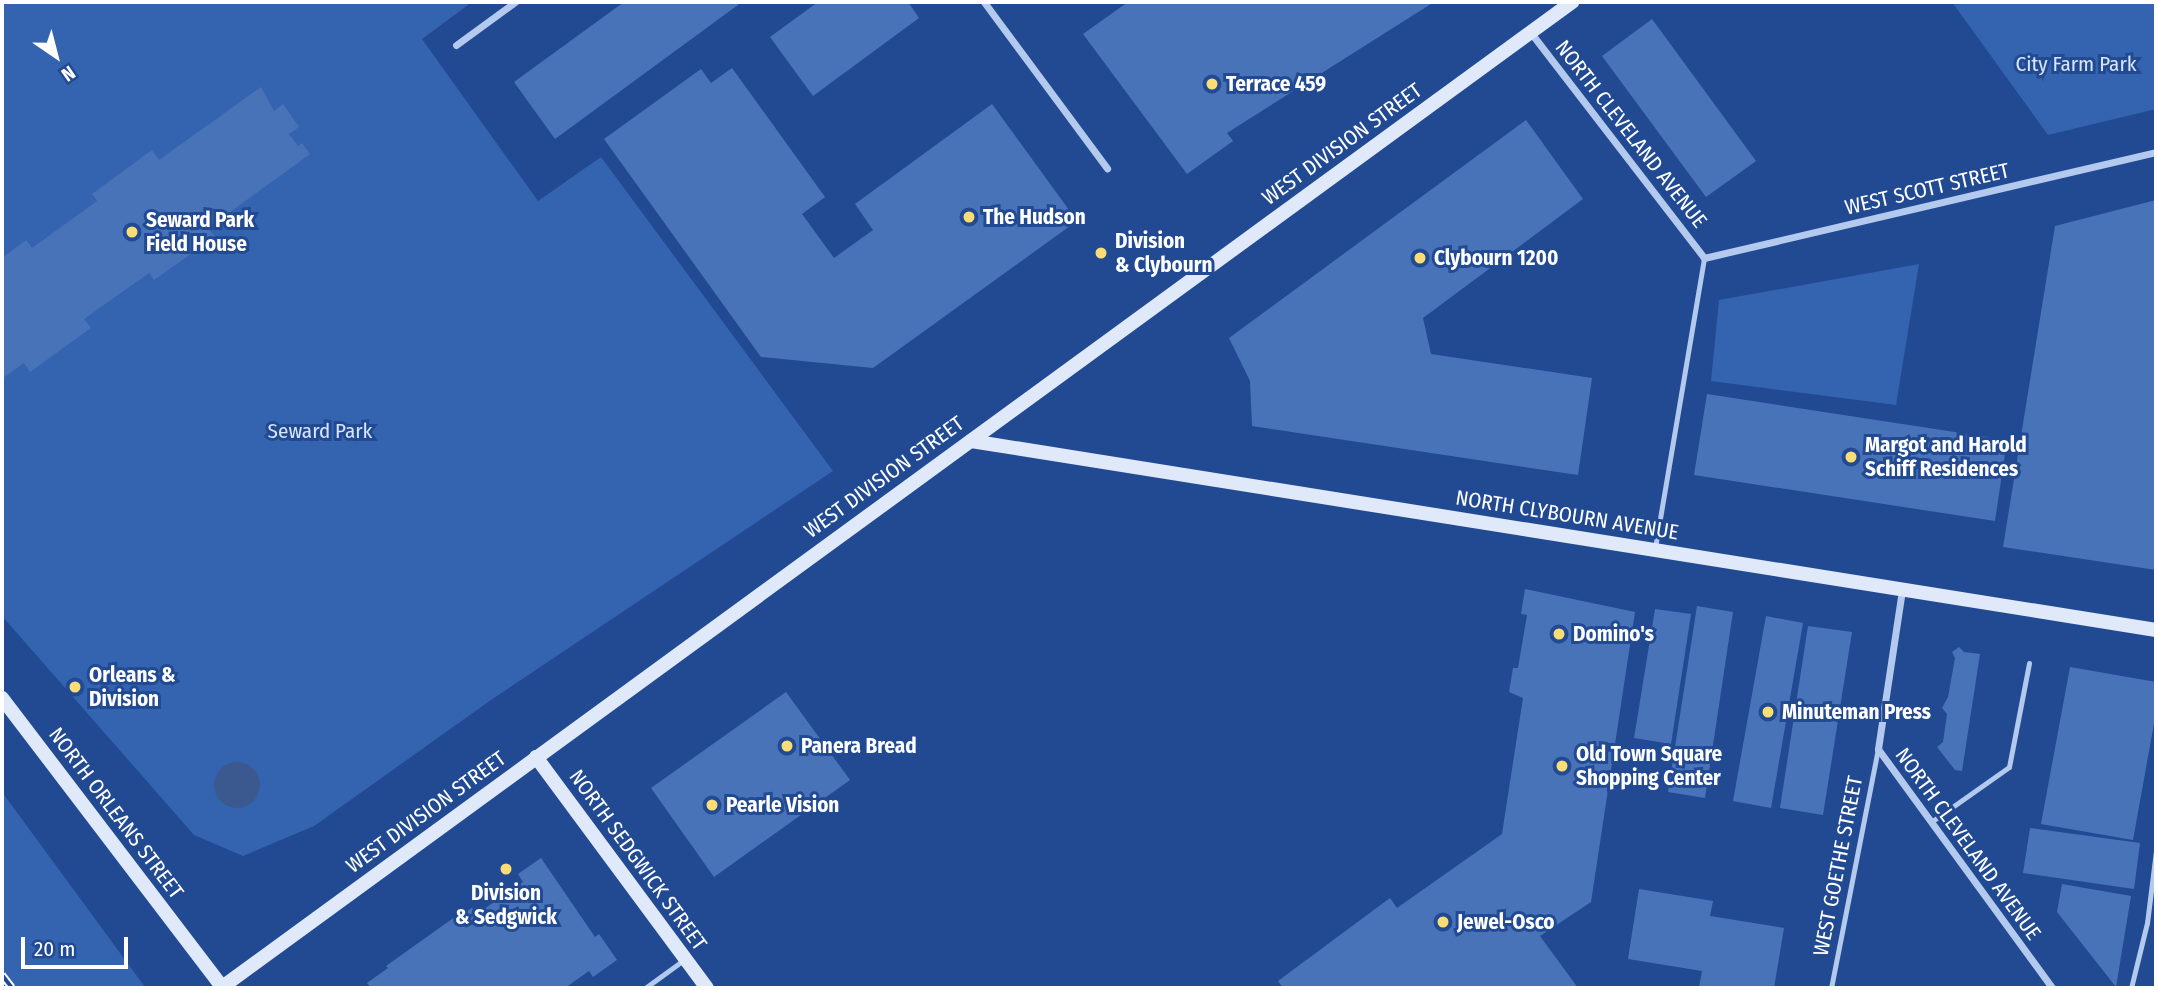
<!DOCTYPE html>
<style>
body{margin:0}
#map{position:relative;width:2158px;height:990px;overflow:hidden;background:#214a93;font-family:"Fira Sans Condensed",sans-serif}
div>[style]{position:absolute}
.green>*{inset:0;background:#3463b0}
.water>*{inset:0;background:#3c598f}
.round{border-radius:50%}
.building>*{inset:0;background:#4973b9}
.lane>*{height:5px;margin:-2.5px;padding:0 2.5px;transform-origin:2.5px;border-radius:2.5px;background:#b3c9ed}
.street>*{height:7px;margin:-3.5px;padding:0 3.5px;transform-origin:3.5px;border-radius:3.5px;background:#b3c9ed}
.secondary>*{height:14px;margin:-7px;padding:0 7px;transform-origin:7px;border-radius:7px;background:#dfe9fa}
.rail>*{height:8px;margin-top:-4px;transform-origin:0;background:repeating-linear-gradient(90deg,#214a93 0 16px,#fff 0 32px);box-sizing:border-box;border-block:2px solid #fff}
.dots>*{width:19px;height:19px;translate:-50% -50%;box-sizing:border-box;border:4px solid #214a93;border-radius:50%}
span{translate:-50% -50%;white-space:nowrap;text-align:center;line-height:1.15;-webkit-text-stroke:6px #214a93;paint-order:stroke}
.park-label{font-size:21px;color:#d9e5fa}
.poi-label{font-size:21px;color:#fff;font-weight:700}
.left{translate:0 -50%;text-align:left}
.street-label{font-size:21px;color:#fff}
.frame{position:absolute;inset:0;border:4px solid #fff;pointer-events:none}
.north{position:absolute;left:21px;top:21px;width:70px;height:70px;-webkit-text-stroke:5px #214a93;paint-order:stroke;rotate:145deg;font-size:19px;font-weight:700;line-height:28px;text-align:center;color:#fff}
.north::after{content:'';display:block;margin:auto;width:24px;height:32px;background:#fff;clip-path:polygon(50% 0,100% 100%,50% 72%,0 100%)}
.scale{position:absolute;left:21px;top:937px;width:107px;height:32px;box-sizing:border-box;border:4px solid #fff;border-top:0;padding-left:9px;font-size:21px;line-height:24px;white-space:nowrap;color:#fff;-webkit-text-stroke:5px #214a93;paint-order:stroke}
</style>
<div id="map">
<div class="green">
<div style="clip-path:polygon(2px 2px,472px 2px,422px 39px,538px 201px,601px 157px,833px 471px,491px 700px,314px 826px,243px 856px,194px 835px,2px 616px)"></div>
<div style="clip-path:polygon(1952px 2px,2156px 2px,2156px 109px,2048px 135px)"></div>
<div style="clip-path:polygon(1919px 264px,1896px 405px,1711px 381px,1719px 300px)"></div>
<div style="clip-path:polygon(2px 792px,145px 987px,143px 988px,2px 988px)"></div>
</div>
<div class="water">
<div class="round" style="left:214px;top:762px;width:46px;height:46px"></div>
</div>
<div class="building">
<div style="clip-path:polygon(624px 2px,742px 2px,555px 139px,514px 82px)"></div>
<div style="clip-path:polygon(818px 2px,908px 2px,919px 18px,813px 96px,770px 37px)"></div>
<div style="clip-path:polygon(1128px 2px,1434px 2px,1227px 133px,1233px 141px,1187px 174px,1083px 34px)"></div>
<div style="clip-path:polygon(1652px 19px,1756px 161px,1706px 197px,1602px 56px)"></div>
<div style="clip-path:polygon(732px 68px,825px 197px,802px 214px,834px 258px,873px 230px,855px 204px,992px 104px,1077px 221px,873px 368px,761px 357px,604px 139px,701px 69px,711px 83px)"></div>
<div style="clip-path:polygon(261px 87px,274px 111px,283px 104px,299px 127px,289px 134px,298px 146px,302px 143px,310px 154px,208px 228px,215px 237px,154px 280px,149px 273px,84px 319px,91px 328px,30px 372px,24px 363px,2px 379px,2px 258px,26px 240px,32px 248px,97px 201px,92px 194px,152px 150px,159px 160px)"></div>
<div style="clip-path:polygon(1526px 120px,1583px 199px,1423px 318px,1431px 354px,1592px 378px,1578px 475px,1252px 426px,1250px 381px,1229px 338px)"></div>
<div style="clip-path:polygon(2156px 200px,2156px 570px,2003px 547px,2055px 226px)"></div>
<div style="clip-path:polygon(1707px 394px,2007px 440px,1995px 521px,1694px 475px)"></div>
<div style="clip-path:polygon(1525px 589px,1635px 612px,1591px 902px,1540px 936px,1578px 988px,1283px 988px,1278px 981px,1390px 898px,1397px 908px,1502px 834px,1523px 698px,1509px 692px,1513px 668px,1518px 668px,1527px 615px,1521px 614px)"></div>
<div style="clip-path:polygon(1697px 606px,1733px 612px,1705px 798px,1668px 792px)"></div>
<div style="clip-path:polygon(1655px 609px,1691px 614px,1671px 744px,1634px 738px)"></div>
<div style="clip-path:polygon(1766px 616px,1803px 623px,1771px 808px,1733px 801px)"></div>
<div style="clip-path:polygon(1808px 626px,1852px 632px,1823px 815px,1780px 808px)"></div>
<div style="clip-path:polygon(1959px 647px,1964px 652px,1980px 654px,1962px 771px,1955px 770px,1937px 747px,1943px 742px,1947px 714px,1942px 708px,1948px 697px,1955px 658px,1952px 652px)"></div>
<div style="clip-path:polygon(2070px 667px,2156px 682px,2156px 712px,2133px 840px,2041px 824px)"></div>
<div style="clip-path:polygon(786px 692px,850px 780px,714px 877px,651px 788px)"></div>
<div style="clip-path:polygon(2030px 828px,2140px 843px,2134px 889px,2023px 873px)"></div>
<div style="clip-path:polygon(541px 858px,595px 937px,599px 934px,617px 960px,593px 977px,589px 971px,565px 988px,371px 988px,367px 983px,388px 968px,386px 966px,452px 919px,472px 908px,477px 914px,523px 882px,518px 874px)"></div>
<div style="clip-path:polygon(2062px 884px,2131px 896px,2116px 987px,2057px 912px)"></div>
<div style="clip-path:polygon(1639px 889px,1713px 901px,1710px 916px,1784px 928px,1774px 988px,1699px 987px,1702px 971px,1628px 959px)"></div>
</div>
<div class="lane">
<div style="left:1655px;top:548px;width:294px;rotate:-80.4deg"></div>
<div style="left:1931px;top:822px;width:95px;rotate:-35.2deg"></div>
<div style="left:2009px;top:767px;width:106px;rotate:-79.1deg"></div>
<div style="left:645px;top:988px;width:49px;rotate:-35.9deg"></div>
<div style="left:1831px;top:988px;width:244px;rotate:-78.9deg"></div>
<div style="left:2131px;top:988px;width:67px;rotate:-76.2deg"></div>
<div style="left:2147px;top:923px;width:73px;rotate:-82.9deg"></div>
</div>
<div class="street">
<div style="left:984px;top:2px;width:207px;rotate:53.5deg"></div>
<div style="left:1531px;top:33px;width:284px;rotate:52.4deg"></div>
<div style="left:1704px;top:258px;width:464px;rotate:-13.2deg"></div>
<div style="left:456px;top:45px;width:73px;rotate:-36.1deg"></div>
<div style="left:1902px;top:590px;width:161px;rotate:98.6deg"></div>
<div style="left:1878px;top:749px;width:296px;rotate:53.9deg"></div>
</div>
<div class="secondary">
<div style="left:971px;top:441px;width:1200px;rotate:9.06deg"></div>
<div style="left:2px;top:698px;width:363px;rotate:52.7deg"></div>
<div style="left:536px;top:757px;width:287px;rotate:53.5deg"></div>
<div style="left:221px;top:988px;width:1673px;rotate:-36.12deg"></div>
</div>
<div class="rail">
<div style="left:2px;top:975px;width:16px;rotate:52deg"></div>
</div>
<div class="dots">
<div style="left:1212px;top:84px;background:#fadd74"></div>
<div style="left:969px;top:217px;background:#fadd74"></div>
<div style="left:132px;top:232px;background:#fadd74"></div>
<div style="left:1101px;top:253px;background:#fadd74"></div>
<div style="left:1420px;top:258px;background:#fadd74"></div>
<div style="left:1851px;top:457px;background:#fadd74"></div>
<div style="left:1559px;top:634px;background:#fadd74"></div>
<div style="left:75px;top:687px;background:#fadd74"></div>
<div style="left:1768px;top:712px;background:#fadd74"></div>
<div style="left:787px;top:746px;background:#fadd74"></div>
<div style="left:1562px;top:766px;background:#fadd74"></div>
<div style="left:712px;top:805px;background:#fadd74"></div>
<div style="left:506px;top:869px;background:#fadd74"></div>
<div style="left:1443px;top:922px;background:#fadd74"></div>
</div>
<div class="park-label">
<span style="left:2076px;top:64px">City Farm Park</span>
<span style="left:320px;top:431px">Seward Park</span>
</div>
<div class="poi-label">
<span class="left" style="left:1226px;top:84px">Terrace 459</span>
<span class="left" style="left:983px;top:217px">The Hudson</span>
<span class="left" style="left:146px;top:232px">Seward Park<br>Field House</span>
<span class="left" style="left:1115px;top:253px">Division<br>&amp; Clybourn</span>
<span class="left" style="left:1434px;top:258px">Clybourn 1200</span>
<span class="left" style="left:1865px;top:457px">Margot and Harold<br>Schiff Residences</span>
<span class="left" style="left:1573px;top:634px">Domino's</span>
<span class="left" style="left:89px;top:687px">Orleans &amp;<br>Division</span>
<span class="left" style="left:1782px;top:712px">Minuteman Press</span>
<span class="left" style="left:801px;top:746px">Panera Bread</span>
<span class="left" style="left:1576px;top:766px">Old Town Square<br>Shopping Center</span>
<span class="left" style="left:726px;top:805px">Pearle Vision</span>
<span style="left:506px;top:905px">Division<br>&amp; Sedgwick</span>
<span class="left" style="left:1457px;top:922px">Jewel-Osco</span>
</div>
<div class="street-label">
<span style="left:1631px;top:134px;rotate:52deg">NORTH CLEVELAND AVENUE</span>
<span style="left:1342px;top:144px;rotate:-36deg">WEST DIVISION STREET</span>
<span style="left:1927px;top:189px;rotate:-13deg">WEST SCOTT STREET</span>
<span style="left:884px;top:477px;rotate:-36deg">WEST DIVISION STREET</span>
<span style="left:1567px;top:515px;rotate:9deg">NORTH CLYBOURN AVENUE</span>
<span style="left:426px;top:812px;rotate:-36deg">WEST DIVISION STREET</span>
<span style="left:116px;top:813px;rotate:53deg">NORTH ORLEANS STREET</span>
<span style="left:1968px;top:844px;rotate:54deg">NORTH CLEVELAND AVENUE</span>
<span style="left:638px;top:860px;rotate:54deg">NORTH SEDGWICK STREET</span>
<span style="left:1838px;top:866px;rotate:-79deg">WEST GOETHE STREET</span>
</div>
<div class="frame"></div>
<div class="north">N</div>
<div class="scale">20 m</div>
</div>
